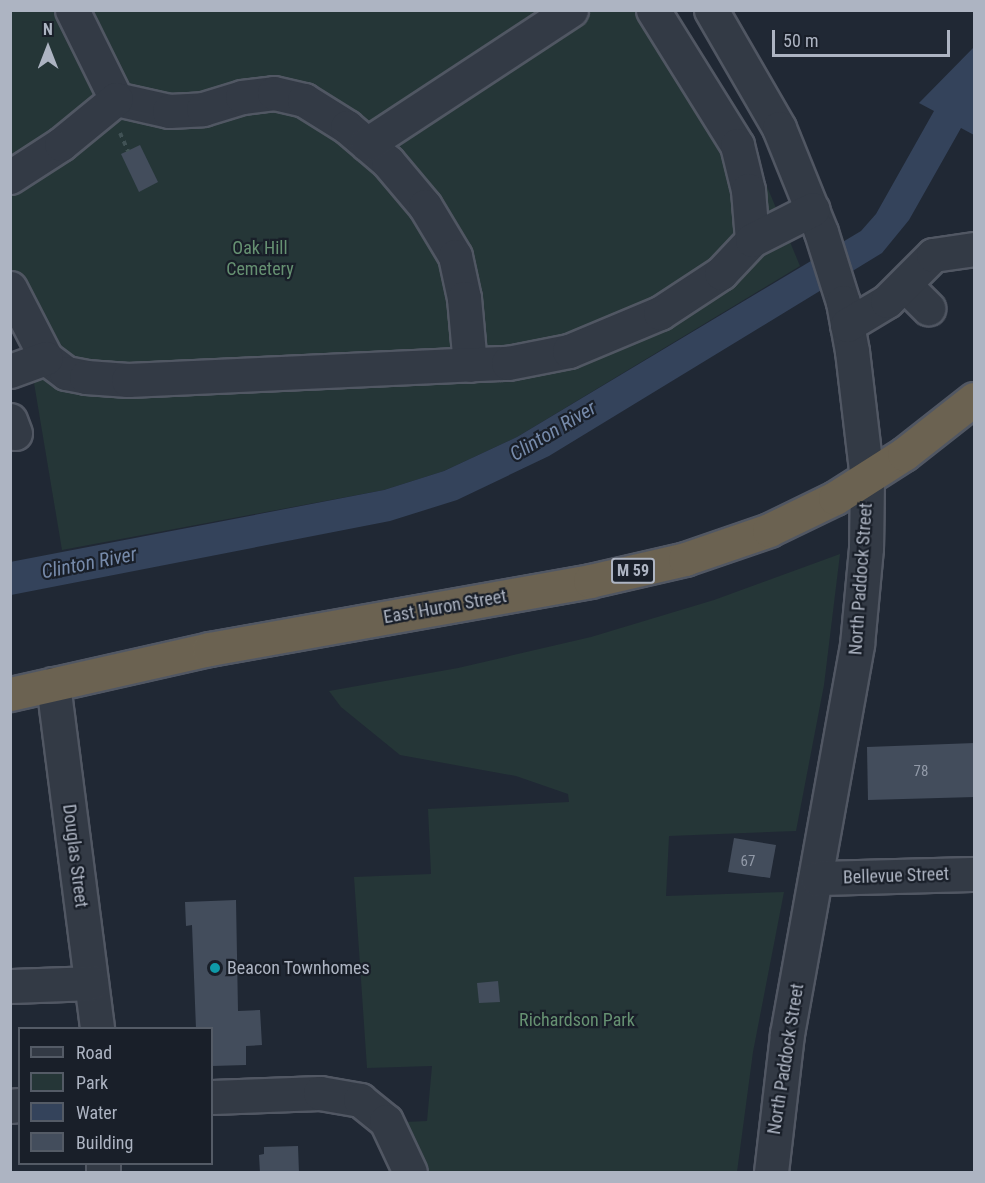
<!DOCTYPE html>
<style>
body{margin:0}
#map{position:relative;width:985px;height:1183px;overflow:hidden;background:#202834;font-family:"Roboto Condensed",sans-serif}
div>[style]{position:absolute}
.green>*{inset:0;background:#253637}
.water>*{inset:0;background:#34435b}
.building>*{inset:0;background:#434d5c}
.path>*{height:4px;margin-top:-2px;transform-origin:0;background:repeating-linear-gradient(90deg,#415255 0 4.5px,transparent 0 9px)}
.roads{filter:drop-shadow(2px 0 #515763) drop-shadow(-2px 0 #515763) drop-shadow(0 2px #515763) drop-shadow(0 -2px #515763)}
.minor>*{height:33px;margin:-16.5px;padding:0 16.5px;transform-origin:16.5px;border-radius:16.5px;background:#333a45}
.highway>*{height:33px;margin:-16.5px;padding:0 16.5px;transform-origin:16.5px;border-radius:16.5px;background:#6b6251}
.dots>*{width:16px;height:16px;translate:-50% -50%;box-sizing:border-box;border:3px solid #191f29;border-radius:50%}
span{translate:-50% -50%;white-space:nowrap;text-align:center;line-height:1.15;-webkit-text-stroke:4.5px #191f29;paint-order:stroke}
.number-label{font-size:15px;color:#929aa8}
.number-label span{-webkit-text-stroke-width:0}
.shield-label span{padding:2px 4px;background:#191f29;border:2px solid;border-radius:4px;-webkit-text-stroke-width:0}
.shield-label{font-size:16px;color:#adb4c2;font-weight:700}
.park-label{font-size:18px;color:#669172}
.street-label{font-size:18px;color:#adb4c2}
.poi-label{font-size:18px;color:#adb4c2}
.left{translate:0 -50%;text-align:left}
.water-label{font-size:20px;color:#768aaa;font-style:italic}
.frame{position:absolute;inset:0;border:12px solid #adb4c2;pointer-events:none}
.legend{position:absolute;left:18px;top:1027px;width:195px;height:138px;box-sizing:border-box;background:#191f29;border:2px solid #545b66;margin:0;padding:8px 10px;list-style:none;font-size:18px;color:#adb4c2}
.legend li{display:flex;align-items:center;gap:12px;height:30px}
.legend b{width:30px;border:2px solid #545b66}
.north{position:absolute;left:18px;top:18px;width:60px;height:60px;-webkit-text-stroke:4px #191f29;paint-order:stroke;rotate:0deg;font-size:16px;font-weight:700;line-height:24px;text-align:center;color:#adb4c2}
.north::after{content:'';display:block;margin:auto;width:21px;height:27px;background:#adb4c2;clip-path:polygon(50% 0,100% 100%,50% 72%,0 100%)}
.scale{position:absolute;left:772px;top:30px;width:178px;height:27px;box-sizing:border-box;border:3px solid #adb4c2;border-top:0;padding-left:8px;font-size:18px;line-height:21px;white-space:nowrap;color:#adb4c2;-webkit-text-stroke:4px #191f29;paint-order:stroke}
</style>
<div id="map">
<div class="green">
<div style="clip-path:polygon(11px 11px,665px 11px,737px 114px,800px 266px,517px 437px,444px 471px,384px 490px,62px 550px,33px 377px,11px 320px)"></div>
<div style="clip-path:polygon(840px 554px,824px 685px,796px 831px,669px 836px,666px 896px,784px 892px,753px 1052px,737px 1172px,426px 1172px,405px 1122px,427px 1121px,432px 1066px,367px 1068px,354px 877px,431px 874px,428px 809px,569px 802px,568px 794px,516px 776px,400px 755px,341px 707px,329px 691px,458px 668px,591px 637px,714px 600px)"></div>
</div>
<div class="water">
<div style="clip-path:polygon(974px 47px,974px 135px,961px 128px,909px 220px,882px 253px,549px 456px,457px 500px,390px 521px,11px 595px,10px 562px,384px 490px,444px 471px,517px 437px,861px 231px,876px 214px,934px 111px,919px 103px)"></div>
</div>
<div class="building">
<div style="clip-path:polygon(140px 145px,158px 182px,139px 192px,121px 154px)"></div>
<div style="clip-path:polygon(975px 743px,975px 797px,868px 800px,867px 747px)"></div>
<div style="clip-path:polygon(734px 838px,776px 845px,770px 878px,728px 872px)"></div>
<div style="clip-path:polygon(236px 900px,238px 1011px,260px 1010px,262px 1045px,246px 1046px,246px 1065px,212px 1066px,212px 1029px,196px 1029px,192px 925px,186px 926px,185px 902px)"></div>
<div style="clip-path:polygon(498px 981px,500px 1002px,479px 1003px,477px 983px)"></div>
<div style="clip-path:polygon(298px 1146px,299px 1173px,260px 1173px,259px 1155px,264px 1154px,264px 1147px)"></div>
</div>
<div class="path">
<div style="left:120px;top:133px;width:20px;rotate:66deg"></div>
</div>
<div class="roads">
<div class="minor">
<div style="left:72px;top:10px;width:99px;rotate:63.7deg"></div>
<div style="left:116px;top:99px;width:54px;rotate:12.8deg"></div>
<div style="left:169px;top:111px;width:34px;rotate:-3deg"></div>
<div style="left:203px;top:109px;width:41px;rotate:-17.1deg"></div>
<div style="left:242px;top:97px;width:32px;rotate:-7deg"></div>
<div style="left:274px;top:93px;width:31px;rotate:13deg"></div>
<div style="left:304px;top:100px;width:51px;rotate:32.1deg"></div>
<div style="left:347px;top:127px;width:54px;rotate:40.5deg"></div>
<div style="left:388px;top:162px;width:57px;rotate:49.9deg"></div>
<div style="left:425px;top:206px;width:58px;rotate:59deg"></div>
<div style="left:455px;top:256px;width:43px;rotate:77.9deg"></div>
<div style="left:464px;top:298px;width:67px;rotate:84.9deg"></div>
<div style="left:653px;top:10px;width:159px;rotate:58.1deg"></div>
<div style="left:737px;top:145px;width:46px;rotate:76.3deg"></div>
<div style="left:748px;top:190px;width:50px;rotate:85.4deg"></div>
<div style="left:711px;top:10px;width:136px;rotate:60deg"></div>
<div style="left:779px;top:128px;width:112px;rotate:68deg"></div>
<div style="left:821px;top:232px;width:73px;rotate:72.6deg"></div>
<div style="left:843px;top:302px;width:50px;rotate:79.6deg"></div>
<div style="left:852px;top:351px;width:129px;rotate:83.3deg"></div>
<div style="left:867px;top:479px;width:69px;rotate:90.8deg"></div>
<div style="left:866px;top:548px;width:97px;rotate:95.3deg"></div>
<div style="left:857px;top:645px;width:395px;rotate:100.2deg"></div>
<div style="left:787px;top:1034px;width:139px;rotate:96.6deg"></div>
<div style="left:367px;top:144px;width:244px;rotate:-33.3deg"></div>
<div style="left:10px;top:177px;width:61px;rotate:-32.9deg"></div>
<div style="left:61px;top:144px;width:71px;rotate:-39.3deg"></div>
<div style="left:905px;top:285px;width:33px;rotate:45deg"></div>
<div style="left:10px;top:288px;width:79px;rotate:62.8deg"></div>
<div style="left:46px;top:358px;width:25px;rotate:37deg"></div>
<div style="left:66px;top:373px;width:20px;rotate:11deg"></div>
<div style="left:86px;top:377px;width:42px;rotate:4.1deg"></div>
<div style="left:128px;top:380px;width:380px;rotate:-2.6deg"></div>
<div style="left:508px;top:363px;width:62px;rotate:-11.1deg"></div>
<div style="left:569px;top:351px;width:99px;rotate:-22.7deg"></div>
<div style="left:660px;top:313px;width:73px;rotate:-33.3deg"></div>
<div style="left:721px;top:273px;width:45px;rotate:-46.8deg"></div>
<div style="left:752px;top:240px;width:68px;rotate:-26.9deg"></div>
<div style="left:847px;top:325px;width:47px;rotate:-31deg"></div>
<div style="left:887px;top:301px;width:65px;rotate:-45deg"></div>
<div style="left:933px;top:255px;width:41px;rotate:-8.3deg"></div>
<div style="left:10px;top:371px;width:38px;rotate:-20deg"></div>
<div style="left:10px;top:420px;width:14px;rotate:69deg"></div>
<div style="left:53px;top:684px;width:347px;rotate:82.7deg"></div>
<div style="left:817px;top:878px;width:157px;rotate:-1.5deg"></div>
<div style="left:10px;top:986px;width:81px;rotate:-2.1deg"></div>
<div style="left:212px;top:1097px;width:108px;rotate:-2.1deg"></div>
<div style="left:320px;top:1093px;width:41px;rotate:9.9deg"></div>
<div style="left:360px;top:1100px;width:33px;rotate:39deg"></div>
<div style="left:386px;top:1121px;width:56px;rotate:64.8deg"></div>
<div style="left:10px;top:1106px;width:10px;rotate:-6deg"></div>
<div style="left:103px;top:1164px;width:8px;rotate:90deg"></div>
</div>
<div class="highway">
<div style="left:10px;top:694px;width:204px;rotate:-12.7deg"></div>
<div style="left:209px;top:649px;width:387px;rotate:-10.1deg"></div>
<div style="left:590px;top:581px;width:98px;rotate:-13deg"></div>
<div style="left:685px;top:559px;width:89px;rotate:-19deg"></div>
<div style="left:769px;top:530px;width:73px;rotate:-25.9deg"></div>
<div style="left:835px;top:498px;width:82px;rotate:-32.5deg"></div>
<div style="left:904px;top:454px;width:89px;rotate:-38.2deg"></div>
</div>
</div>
<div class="dots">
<div style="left:215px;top:968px;background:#0f9aa8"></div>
</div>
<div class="number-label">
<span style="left:921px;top:772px">78</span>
<span style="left:748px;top:862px">67</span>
</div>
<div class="shield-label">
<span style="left:633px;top:571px">M 59</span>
</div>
<div class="park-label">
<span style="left:260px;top:259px">Oak Hill<br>Cemetery</span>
<span style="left:577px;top:1020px">Richardson Park</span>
</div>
<div class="street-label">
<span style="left:861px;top:579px;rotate:-86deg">North Paddock Street</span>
<span style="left:445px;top:607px;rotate:-10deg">East Huron Street</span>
<span style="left:75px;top:856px;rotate:83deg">Douglas Street</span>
<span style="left:896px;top:876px;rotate:-2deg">Bellevue Street</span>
<span style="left:786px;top:1059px;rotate:-81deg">North Paddock Street</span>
</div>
<div class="poi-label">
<span class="left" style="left:227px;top:968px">Beacon Townhomes</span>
</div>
<div class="water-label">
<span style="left:553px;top:431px;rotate:-31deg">Clinton River</span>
<span style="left:89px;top:563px;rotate:-11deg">Clinton River</span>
</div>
<div class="frame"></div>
<ul class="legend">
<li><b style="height:8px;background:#333a45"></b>Road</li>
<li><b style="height:16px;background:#253637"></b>Park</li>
<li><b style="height:16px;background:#34435b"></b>Water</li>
<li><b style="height:16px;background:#434d5c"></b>Building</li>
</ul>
<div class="north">N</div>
<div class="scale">50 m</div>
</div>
